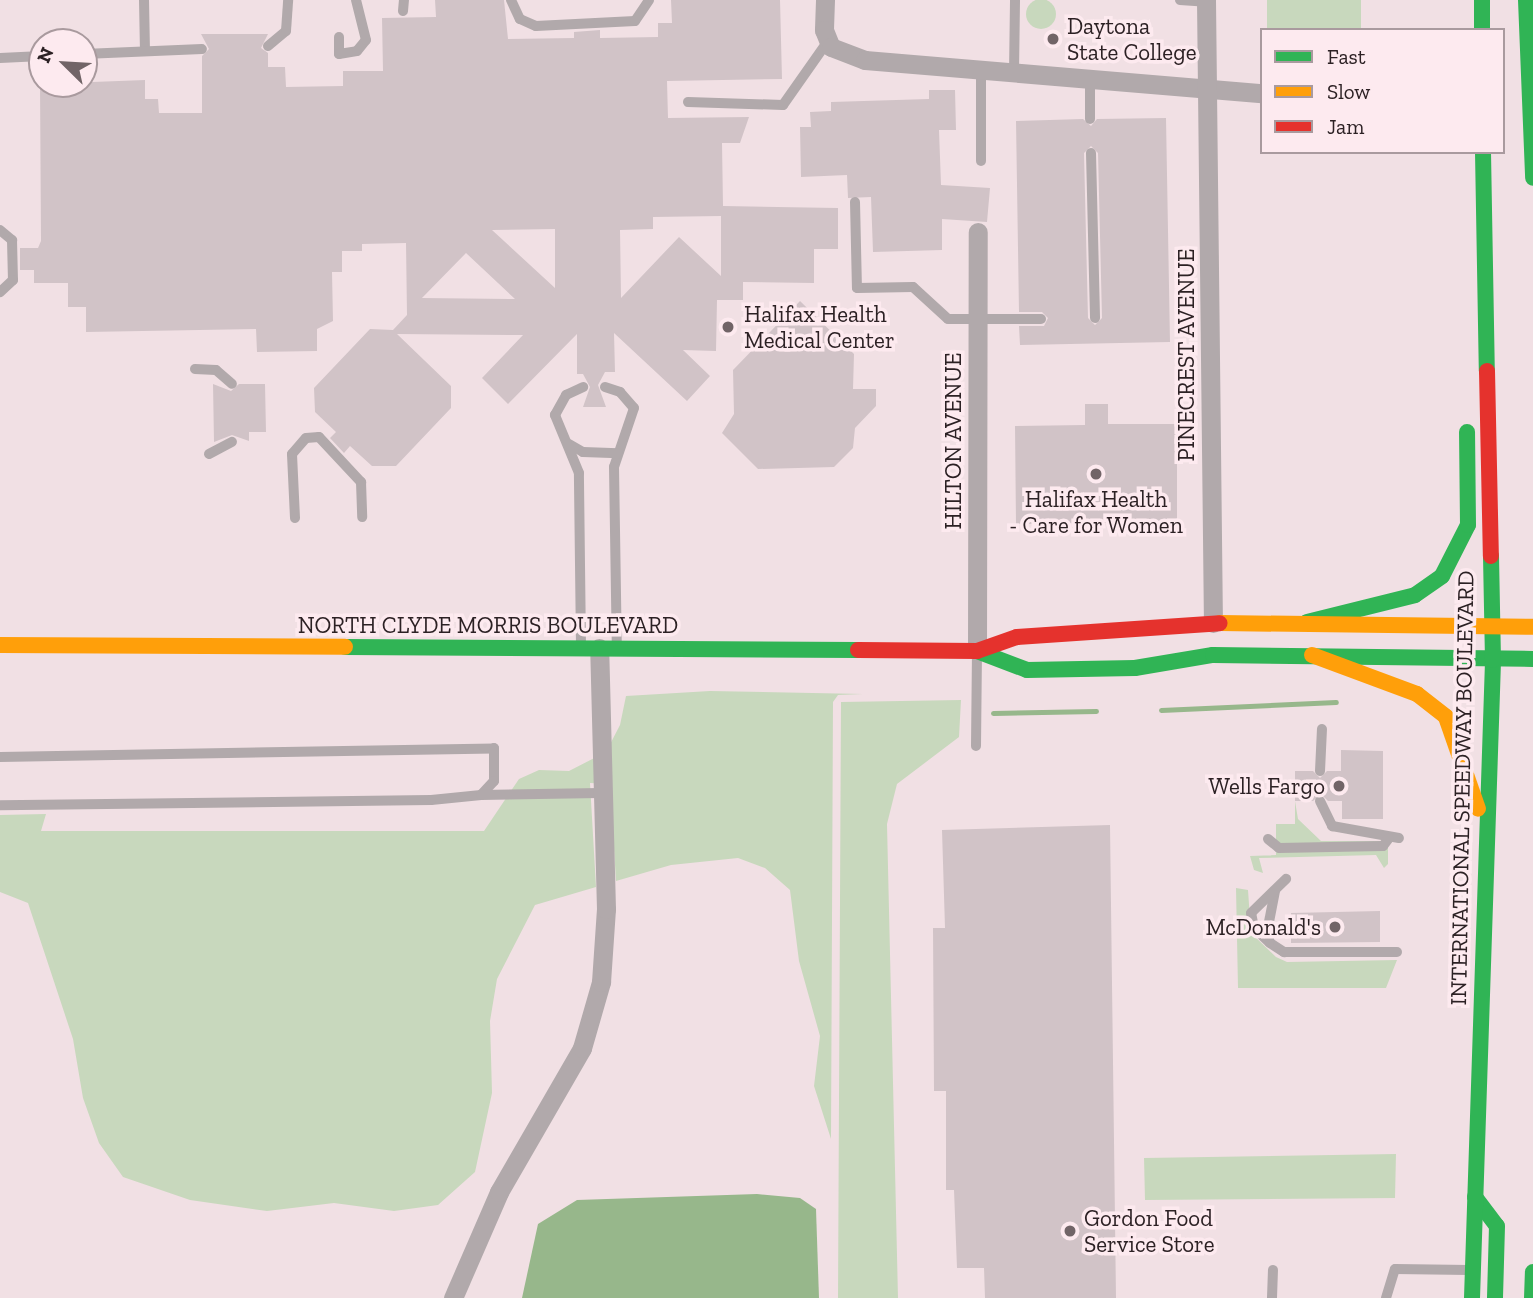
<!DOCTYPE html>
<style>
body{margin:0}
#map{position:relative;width:1533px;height:1298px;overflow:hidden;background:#f1e0e4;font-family:"Zilla Slab",serif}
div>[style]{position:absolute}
.green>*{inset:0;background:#c8d8bd}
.round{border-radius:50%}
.water>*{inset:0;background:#97b78b}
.stream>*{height:5px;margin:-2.5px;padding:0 2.5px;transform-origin:2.5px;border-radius:2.5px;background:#97b78b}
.building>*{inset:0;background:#d1c3c7}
.lane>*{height:10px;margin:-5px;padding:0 5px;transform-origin:5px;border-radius:5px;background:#b1a9ab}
.street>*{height:19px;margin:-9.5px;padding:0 9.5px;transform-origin:9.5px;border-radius:9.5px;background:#b1a9ab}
.fast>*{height:16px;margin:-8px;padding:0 8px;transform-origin:8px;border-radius:8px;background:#30b455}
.slow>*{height:16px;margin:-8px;padding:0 8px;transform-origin:8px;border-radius:8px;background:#ff9f0a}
.jam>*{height:16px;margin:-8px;padding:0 8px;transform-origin:8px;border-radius:8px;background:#e5322d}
.dots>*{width:19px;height:19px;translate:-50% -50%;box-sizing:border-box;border:4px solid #fdeaef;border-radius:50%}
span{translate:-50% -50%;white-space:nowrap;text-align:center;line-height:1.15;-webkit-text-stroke:7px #fdeaef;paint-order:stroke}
.poi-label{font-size:23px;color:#2c2124}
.left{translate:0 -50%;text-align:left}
.right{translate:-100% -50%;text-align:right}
.street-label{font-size:23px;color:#2c2124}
.legend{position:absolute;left:1260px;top:28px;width:245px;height:126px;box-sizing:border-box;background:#fdeaef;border:2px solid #a99a9e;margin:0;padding:9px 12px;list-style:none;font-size:21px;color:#2c2124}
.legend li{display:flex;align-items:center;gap:14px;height:35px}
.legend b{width:35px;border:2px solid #a99a9e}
.north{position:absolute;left:28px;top:28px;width:70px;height:70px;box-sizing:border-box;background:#fdeaef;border:2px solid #a99a9e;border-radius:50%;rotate:294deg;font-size:19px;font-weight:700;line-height:28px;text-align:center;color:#2c2124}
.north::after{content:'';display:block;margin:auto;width:24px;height:32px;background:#716467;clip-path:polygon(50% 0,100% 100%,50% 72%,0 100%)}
</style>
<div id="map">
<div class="green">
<div class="round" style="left:1026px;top:-1px;width:30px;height:30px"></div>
<div style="clip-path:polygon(1267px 0,1361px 0,1361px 30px,1267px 30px)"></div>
<div style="clip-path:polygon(710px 691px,863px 694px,838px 695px,833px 702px,831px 1139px,814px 1086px,820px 1036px,799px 961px,790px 890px,765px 868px,738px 858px,671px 865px,616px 881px,610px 784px,590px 783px,596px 887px,535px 905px,497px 979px,490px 1021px,492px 1093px,475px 1172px,438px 1205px,394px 1211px,334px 1203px,267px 1211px,190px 1200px,123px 1177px,99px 1143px,83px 1098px,73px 1039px,28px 903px,0 892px,0 815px,46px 814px,41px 831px,484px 831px,519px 779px,539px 770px,569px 771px,606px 752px,620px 725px,626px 696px)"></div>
<div style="clip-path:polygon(961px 700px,959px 737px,897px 784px,887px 824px,898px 1298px,838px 1298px,841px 702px)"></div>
<div style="clip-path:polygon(1295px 801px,1298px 819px,1321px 841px,1388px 841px,1388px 864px,1384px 868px,1376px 855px,1259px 858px,1263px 873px,1254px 870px,1250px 856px,1276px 855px,1276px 824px,1295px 824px)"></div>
<div style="clip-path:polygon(1236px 888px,1248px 890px,1251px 933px,1276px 957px,1287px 962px,1397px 960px,1386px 988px,1238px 988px)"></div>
<div style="clip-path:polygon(1396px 1154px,1395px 1198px,1145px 1200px,1144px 1158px)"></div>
</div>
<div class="water">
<div style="clip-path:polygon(757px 1194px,800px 1198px,816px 1209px,819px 1298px,522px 1298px,538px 1224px,577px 1200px)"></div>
</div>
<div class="stream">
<div style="left:1161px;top:710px;width:175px;rotate:-2.6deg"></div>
<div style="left:993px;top:713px;width:103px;rotate:-1.1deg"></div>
</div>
<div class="building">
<div style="clip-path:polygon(evenodd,435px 0,504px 0,508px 39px,574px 38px,574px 32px,600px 30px,600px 38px,658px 37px,658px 23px,672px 23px,671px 0,780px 0,782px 79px,667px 81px,668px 118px,749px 117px,740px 143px,722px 143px,723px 206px,838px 208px,838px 249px,814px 249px,814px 283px,743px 282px,743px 300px,717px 300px,716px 351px,683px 350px,710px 376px,687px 401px,614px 333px,615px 372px,605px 372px,598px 385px,606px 407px,583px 407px,590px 387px,583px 374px,577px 374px,577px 334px,508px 404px,482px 378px,523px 335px,397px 334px,451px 386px,451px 408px,396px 466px,372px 466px,350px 446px,344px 453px,330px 438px,336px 432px,315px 412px,314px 388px,370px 329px,393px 330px,407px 315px,406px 243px,362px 244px,362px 251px,342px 251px,342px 272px,332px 272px,333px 321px,317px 329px,317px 351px,257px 352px,256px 329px,86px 332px,86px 307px,68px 307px,68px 283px,34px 283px,34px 270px,20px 270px,20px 248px,38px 248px,41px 241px,40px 84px,145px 80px,145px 99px,158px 99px,159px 113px,202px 113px,202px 56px,209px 49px,201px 34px,268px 34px,261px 48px,268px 53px,268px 67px,285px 67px,286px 87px,343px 86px,343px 71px,383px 71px,382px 18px,436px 17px,435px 0,721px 216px,721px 276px,679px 237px,621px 298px,620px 230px,653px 229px,653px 217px,721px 216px,435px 0,555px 229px,555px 288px,492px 230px,555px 229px,435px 0,466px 253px,515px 299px,422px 298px,466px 253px)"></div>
<div style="clip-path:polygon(929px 90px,955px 90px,956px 130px,939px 130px,941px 185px,990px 188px,987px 222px,942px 219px,942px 250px,873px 252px,871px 197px,848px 198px,847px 175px,801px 177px,800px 127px,811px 127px,810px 112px,831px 111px,831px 102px,929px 99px)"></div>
<div style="clip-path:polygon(evenodd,1166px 118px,1170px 342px,1020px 345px,1019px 326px,1044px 326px,1048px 318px,1042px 312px,1019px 312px,1016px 121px,1083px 119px,1091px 126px,1097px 119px,1166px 118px,1091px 146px,1098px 153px,1102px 318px,1095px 325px,1088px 318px,1084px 153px,1091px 146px)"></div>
<div style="clip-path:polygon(800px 301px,854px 354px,853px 389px,876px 389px,876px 406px,855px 428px,853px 448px,834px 467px,758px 469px,722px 433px,734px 414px,733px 370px)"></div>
<div style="clip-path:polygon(213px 384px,231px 391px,239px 384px,265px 384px,266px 432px,249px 432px,249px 441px,232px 435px,214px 442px)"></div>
<div style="clip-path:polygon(1085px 404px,1108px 404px,1108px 424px,1177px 424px,1177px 522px,1016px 524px,1015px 426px,1085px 425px)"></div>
<div style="clip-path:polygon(1341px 750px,1383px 751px,1383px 819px,1342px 819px,1342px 801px,1328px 801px,1321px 794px,1313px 801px,1295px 801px,1295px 771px,1313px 771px,1320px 778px,1327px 771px,1341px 771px)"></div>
<div style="clip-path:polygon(1110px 825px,1116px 1298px,985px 1298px,984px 1268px,957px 1268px,954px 1190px,946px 1190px,946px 1091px,934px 1091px,933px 928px,945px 928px,942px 830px)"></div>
<div style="clip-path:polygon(1380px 911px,1380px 942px,1291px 943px,1291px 913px)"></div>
</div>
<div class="lane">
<div style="left:144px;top:0;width:51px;rotate:88.9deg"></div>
<div style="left:511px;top:0;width:21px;rotate:65deg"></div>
<div style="left:520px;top:19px;width:17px;rotate:24deg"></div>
<div style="left:536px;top:26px;width:99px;rotate:-2.9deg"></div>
<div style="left:635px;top:21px;width:25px;rotate:-56deg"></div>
<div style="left:1180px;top:0;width:26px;rotate:4deg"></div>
<div style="left:403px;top:11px;width:11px;rotate:-85deg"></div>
<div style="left:339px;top:37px;width:17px;rotate:90deg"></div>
<div style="left:339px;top:54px;width:18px;rotate:-9deg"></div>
<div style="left:357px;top:51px;width:14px;rotate:-51deg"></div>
<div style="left:366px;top:40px;width:41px;rotate:-104deg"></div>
<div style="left:268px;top:46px;width:23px;rotate:-40deg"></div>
<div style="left:286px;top:31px;width:31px;rotate:-86deg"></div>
<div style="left:84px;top:54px;width:118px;rotate:-2.4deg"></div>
<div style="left:0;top:58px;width:42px;rotate:-2.7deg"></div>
<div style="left:981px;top:72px;width:89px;rotate:90deg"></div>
<div style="left:1014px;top:73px;width:73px;rotate:-89.2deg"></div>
<div style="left:1090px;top:80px;width:39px;rotate:90deg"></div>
<div style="left:688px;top:102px;width:95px;rotate:1.8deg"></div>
<div style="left:783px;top:105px;width:78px;rotate:-54.9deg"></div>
<div style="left:1091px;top:153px;width:165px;rotate:88.6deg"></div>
<div style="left:855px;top:202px;width:86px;rotate:88.7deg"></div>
<div style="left:857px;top:288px;width:56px;rotate:-1deg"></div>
<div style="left:913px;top:287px;width:47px;rotate:42.4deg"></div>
<div style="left:948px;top:319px;width:93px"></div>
<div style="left:0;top:230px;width:16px;rotate:40deg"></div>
<div style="left:12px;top:240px;width:40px;rotate:88.6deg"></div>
<div style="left:13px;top:280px;width:18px;rotate:137deg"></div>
<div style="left:195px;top:369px;width:21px;rotate:3deg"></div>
<div style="left:216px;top:370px;width:21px;rotate:41deg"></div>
<div style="left:605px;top:387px;width:16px;rotate:18deg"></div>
<div style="left:620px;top:392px;width:21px;rotate:49deg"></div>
<div style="left:634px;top:408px;width:62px;rotate:108.7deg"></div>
<div style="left:614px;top:467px;width:181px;rotate:89.1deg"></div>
<div style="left:569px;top:444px;width:16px;rotate:30deg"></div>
<div style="left:583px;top:452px;width:35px;rotate:2deg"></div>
<div style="left:209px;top:454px;width:26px;rotate:-28deg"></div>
<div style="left:295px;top:518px;width:64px;rotate:-92.7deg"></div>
<div style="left:292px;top:454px;width:21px;rotate:-49deg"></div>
<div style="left:306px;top:438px;width:13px;rotate:-4deg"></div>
<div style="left:319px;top:437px;width:62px;rotate:47deg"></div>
<div style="left:361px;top:482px;width:35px;rotate:88deg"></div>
<div style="left:581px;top:646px;width:173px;rotate:-90.7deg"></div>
<div style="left:579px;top:473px;width:63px;rotate:-112.5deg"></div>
<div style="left:555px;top:415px;width:23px;rotate:-61deg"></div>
<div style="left:566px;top:395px;width:19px;rotate:-25deg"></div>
<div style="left:976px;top:746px;width:91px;rotate:-89.4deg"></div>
<div style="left:0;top:757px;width:494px;rotate:-1deg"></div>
<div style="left:494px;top:748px;width:33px;rotate:90deg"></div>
<div style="left:494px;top:781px;width:19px;rotate:133deg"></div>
<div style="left:481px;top:795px;width:50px;rotate:174.3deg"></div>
<div style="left:431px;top:800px;width:431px;rotate:179.3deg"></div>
<div style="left:1320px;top:771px;width:42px;rotate:-87.3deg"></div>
<div style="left:481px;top:795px;width:119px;rotate:-1deg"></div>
<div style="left:1320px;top:801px;width:28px;rotate:64deg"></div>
<div style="left:1332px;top:826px;width:68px;rotate:10.2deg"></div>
<div style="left:1268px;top:839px;width:14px;rotate:39deg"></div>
<div style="left:1279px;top:848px;width:104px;rotate:-1.1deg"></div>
<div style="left:1383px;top:846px;width:10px;rotate:-53deg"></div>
<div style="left:1275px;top:891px;width:42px;rotate:101deg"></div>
<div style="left:1267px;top:932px;width:11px;rotate:75deg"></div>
<div style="left:1270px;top:943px;width:17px;rotate:33deg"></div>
<div style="left:1284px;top:952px;width:113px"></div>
<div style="left:1269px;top:942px;width:21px;rotate:-137deg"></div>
<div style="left:1254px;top:928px;width:15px;rotate:-101deg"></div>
<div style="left:1251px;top:913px;width:49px;rotate:-44.2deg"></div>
<div style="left:1272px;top:1298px;width:28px;rotate:-88deg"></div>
<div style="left:1386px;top:1298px;width:30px;rotate:-73deg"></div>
<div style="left:1395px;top:1269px;width:74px;rotate:0.8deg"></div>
</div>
<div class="street">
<div style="left:825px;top:0;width:30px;rotate:92deg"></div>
<div style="left:824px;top:30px;width:18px;rotate:68deg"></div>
<div style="left:831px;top:47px;width:36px;rotate:21deg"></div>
<div style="left:865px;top:60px;width:398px;rotate:4.8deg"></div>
<div style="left:1206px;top:0;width:623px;rotate:89.36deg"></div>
<div style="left:977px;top:651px;width:419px;rotate:-89.9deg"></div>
<div style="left:453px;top:1298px;width:116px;rotate:-66.5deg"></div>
<div style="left:499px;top:1192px;width:166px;rotate:-60deg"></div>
<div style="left:582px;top:1048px;width:69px;rotate:-73.9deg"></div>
<div style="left:601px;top:982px;width:73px;rotate:-86.1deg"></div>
<div style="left:606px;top:909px;width:261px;rotate:-91.5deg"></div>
</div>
<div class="fast">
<div style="left:1482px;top:0;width:30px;rotate:90deg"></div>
<div style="left:1526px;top:0;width:178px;rotate:87.7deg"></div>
<div style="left:1483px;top:152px;width:219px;rotate:89deg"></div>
<div style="left:1307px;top:622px;width:111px;rotate:-14deg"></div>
<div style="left:1415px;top:595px;width:33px;rotate:-35deg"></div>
<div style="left:1442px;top:576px;width:57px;rotate:-63deg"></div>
<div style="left:1468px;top:525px;width:93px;rotate:-90.6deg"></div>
<div style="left:345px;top:647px;width:513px;rotate:0.34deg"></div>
<div style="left:977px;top:651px;width:53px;rotate:20.8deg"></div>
<div style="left:1027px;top:670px;width:108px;rotate:-1.1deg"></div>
<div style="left:1135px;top:668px;width:79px;rotate:-9.5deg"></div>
<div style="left:1213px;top:655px;width:320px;rotate:0.7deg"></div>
<div style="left:1475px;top:1197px;width:36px;rotate:53deg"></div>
<div style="left:1497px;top:1226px;width:72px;rotate:91.6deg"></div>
<div style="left:1472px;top:1298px;width:638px;rotate:-88.11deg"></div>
<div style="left:1493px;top:660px;width:104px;rotate:-91.1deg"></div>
<div style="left:1532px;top:1298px;width:26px;rotate:-88deg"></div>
</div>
<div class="slow">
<div style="left:1220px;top:623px;width:313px;rotate:0.7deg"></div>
<div style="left:0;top:645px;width:345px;rotate:0.3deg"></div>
<div style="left:1312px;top:655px;width:112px;rotate:20.4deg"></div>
<div style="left:1417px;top:694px;width:37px;rotate:38deg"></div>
<div style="left:1446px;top:717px;width:97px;rotate:70.8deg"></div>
</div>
<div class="jam">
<div style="left:1487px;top:371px;width:185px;rotate:88.8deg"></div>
<div style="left:858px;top:650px;width:119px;rotate:0.5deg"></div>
<div style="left:977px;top:651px;width:42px;rotate:-19.3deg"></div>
<div style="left:1017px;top:637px;width:203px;rotate:-3.9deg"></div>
</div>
<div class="dots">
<div style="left:1053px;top:39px;background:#716467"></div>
<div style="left:728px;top:327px;background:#716467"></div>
<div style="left:1096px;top:474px;background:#716467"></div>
<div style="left:1339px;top:786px;background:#716467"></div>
<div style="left:1335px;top:927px;background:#716467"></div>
<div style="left:1070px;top:1231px;background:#716467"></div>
</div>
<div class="poi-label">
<span class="left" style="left:1067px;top:39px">Daytona<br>State College</span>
<span class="left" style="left:744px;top:327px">Halifax Health<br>Medical Center</span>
<span style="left:1096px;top:512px">Halifax Health<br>- Care for Women</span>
<span class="right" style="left:1325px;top:786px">Wells Fargo</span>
<span class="right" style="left:1321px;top:927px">McDonald's</span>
<span class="left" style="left:1084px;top:1231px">Gordon Food<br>Service Store</span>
</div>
<div class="street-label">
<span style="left:1186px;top:355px;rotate:-90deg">PINECREST AVENUE</span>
<span style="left:953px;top:441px;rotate:-90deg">HILTON AVENUE</span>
<span style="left:488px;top:625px">NORTH CLYDE MORRIS BOULEVARD</span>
<span style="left:1462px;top:788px;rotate:-89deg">INTERNATIONAL SPEEDWAY BOULEVARD</span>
</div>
<ul class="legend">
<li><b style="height:9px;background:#30b455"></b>Fast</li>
<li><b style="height:9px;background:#ff9f0a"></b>Slow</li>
<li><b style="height:9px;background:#e5322d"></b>Jam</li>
</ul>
<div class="north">N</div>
</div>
